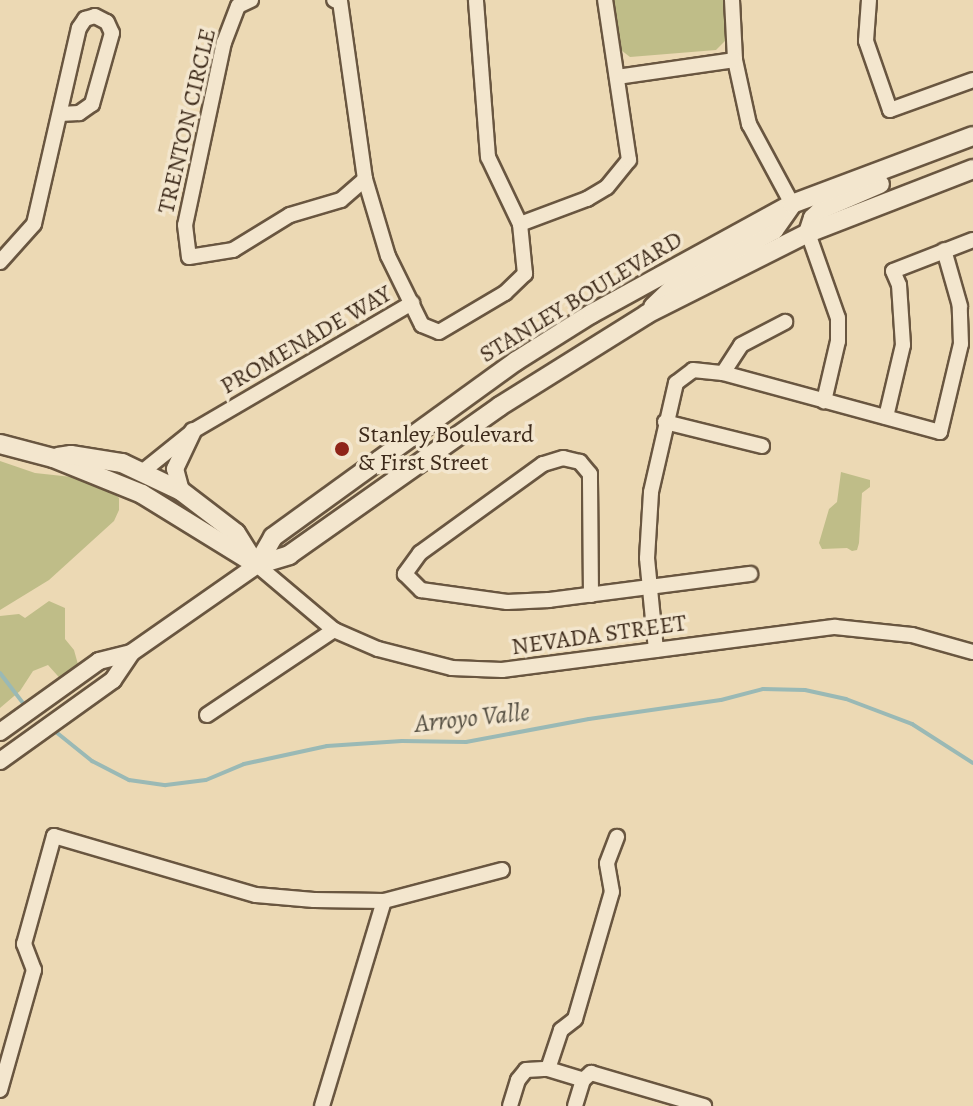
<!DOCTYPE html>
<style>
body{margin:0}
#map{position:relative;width:973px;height:1106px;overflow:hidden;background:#ecd9b4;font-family:Alegreya,serif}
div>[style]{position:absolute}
.green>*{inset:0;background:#bfbd88}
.stream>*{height:4px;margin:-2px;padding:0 2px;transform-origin:2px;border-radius:2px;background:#9ab9b5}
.roads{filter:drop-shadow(2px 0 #695640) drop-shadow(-2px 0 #695640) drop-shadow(0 2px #695640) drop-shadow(0 -2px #695640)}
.minor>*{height:14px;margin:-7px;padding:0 7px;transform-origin:7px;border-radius:7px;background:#f3e6ce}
.tertiary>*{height:16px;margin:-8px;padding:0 8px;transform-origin:8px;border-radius:8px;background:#f3e6ce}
.secondary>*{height:18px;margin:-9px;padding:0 9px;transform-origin:9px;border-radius:9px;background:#f3e6ce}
.dots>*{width:22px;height:22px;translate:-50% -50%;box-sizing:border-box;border:4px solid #f3e6ce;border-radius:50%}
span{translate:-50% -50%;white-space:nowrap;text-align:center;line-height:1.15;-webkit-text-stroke:7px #f3e6ce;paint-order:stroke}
.street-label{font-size:24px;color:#3d2a1a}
.poi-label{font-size:24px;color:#3d2a1a}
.left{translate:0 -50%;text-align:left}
.water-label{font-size:26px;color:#544e41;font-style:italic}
</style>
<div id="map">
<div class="green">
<div style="clip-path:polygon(611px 0,726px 0,727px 39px,716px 50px,630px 57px,617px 47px)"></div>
<div style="clip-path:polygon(0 461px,35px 473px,81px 478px,110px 490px,119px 498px,119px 510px,114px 521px,49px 580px,0 610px)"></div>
<div style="clip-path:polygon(841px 472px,870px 480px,870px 487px,862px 493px,859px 543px,857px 550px,852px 551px,847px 548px,822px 549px,819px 543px,829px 509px,837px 502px)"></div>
<div style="clip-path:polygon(49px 601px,65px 608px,65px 639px,74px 650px,79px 668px,65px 684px,48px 665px,33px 671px,20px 691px,0 708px,0 616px,19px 614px,25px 618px)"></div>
</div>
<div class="stream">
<div style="left:0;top:673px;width:43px;rotate:52.6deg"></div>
<div style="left:51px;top:728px;width:53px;rotate:38.8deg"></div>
<div style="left:92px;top:761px;width:42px;rotate:27.2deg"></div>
<div style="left:129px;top:780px;width:37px;rotate:8deg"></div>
<div style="left:166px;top:785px;width:40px;rotate:-7.1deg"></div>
<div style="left:206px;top:780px;width:41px;rotate:-22.8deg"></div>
<div style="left:244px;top:764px;width:85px;rotate:-12.2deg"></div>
<div style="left:327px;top:746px;width:75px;rotate:-3.8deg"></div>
<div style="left:402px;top:741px;width:64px;rotate:0.9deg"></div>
<div style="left:466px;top:742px;width:125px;rotate:-10.6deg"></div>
<div style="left:589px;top:719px;width:133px;rotate:-8.2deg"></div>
<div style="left:721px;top:700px;width:43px;rotate:-14.7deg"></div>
<div style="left:763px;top:689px;width:42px;rotate:1.4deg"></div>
<div style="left:805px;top:690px;width:42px;rotate:12.4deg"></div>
<div style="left:846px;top:699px;width:71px;rotate:20.7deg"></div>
<div style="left:912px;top:724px;width:72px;rotate:32.6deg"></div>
</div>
<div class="roads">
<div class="minor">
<div style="left:251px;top:0;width:14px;rotate:155deg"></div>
<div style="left:238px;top:6px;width:39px;rotate:111deg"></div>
<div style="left:224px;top:42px;width:187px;rotate:102deg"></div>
<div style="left:185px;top:225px;width:32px;rotate:83deg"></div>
<div style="left:189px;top:257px;width:45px;rotate:-9deg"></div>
<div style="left:233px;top:250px;width:67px;rotate:-31.6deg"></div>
<div style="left:290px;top:215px;width:53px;rotate:-16.4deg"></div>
<div style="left:341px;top:200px;width:32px;rotate:-41deg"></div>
<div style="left:365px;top:179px;width:179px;rotate:-98deg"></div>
<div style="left:340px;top:2px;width:6px;rotate:-162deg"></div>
<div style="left:732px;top:0;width:60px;rotate:87.1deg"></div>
<div style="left:735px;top:60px;width:66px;rotate:77.7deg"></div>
<div style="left:749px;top:124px;width:91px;rotate:61.7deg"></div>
<div style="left:869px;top:0;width:41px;rotate:94.2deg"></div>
<div style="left:866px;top:41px;width:73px;rotate:70.8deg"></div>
<div style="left:890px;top:110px;width:88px;rotate:-19.9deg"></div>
<div style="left:617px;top:77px;width:119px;rotate:-8.2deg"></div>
<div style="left:365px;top:179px;width:80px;rotate:73.4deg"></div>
<div style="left:388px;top:256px;width:77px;rotate:63.8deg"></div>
<div style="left:422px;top:325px;width:18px;rotate:22deg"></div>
<div style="left:439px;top:332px;width:77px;rotate:-30.6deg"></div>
<div style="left:505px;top:293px;width:28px;rotate:-44deg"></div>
<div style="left:525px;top:274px;width:50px;rotate:-95.7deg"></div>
<div style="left:520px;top:224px;width:74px;rotate:-115.5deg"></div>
<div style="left:488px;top:157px;width:157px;rotate:-94.4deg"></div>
<div style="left:520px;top:224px;width:72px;rotate:-20.5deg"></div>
<div style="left:587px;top:199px;width:23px;rotate:-31deg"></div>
<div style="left:607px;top:187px;width:35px;rotate:-51deg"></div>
<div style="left:629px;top:160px;width:162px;rotate:-98.5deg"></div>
<div style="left:808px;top:233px;width:90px;rotate:70.6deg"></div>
<div style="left:838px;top:318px;width:23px;rotate:90deg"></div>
<div style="left:838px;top:341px;width:62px;rotate:103.1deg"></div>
<div style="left:0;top:262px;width:51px;rotate:-48.2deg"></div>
<div style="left:34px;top:224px;width:201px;rotate:-77.1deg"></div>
<div style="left:79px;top:28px;width:11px;rotate:-56deg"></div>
<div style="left:85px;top:19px;width:10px;rotate:-17deg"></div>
<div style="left:95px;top:16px;width:13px;rotate:27deg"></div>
<div style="left:107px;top:22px;width:12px;rotate:66deg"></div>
<div style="left:112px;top:33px;width:74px;rotate:105.7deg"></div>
<div style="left:92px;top:104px;width:16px;rotate:145deg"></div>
<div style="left:79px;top:113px;width:19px;rotate:177deg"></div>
<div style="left:723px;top:373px;width:33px;rotate:-57deg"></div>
<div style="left:741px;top:345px;width:50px;rotate:-27.6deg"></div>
<div style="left:886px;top:417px;width:74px;rotate:-76.7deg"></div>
<div style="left:903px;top:345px;width:60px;rotate:-93.8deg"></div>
<div style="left:899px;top:285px;width:15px;rotate:-113deg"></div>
<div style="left:893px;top:271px;width:86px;rotate:-21.2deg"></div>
<div style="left:665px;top:422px;width:100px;rotate:13.9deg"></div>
<div style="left:142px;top:472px;width:65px;rotate:-38.8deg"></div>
<div style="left:193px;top:431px;width:254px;rotate:-30.3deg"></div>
<div style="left:257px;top:565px;width:101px;rotate:40.2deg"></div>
<div style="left:334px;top:630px;width:48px;rotate:23.4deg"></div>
<div style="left:378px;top:649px;width:76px;rotate:14.4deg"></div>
<div style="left:452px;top:668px;width:50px;rotate:2.3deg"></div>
<div style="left:502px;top:670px;width:336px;rotate:-7.4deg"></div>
<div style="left:835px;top:627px;width:77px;rotate:5.9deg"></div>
<div style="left:912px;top:635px;width:63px;rotate:15.6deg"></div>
<div style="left:591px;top:595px;width:121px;rotate:-90.5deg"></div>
<div style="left:590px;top:474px;width:16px;rotate:-130deg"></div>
<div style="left:580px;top:462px;width:17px;rotate:-167deg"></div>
<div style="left:563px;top:458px;width:21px;rotate:163deg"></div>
<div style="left:543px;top:464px;width:152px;rotate:144.1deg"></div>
<div style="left:420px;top:553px;width:26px;rotate:126deg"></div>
<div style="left:405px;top:574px;width:23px;rotate:45deg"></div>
<div style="left:421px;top:590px;width:87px;rotate:7.9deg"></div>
<div style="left:507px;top:602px;width:42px;rotate:-2.7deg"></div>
<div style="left:549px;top:600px;width:203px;rotate:-7.4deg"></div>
<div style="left:656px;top:650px;width:92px;rotate:-95.6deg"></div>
<div style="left:647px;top:558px;width:66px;rotate:-86.5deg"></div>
<div style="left:651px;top:492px;width:112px;rotate:-77.1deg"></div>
<div style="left:676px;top:383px;width:21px;rotate:-37deg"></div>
<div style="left:693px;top:370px;width:30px;rotate:6deg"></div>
<div style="left:723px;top:373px;width:225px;rotate:15.2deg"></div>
<div style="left:940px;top:432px;width:90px;rotate:-76.6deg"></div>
<div style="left:961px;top:344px;width:38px;rotate:-92deg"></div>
<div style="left:960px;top:306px;width:58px;rotate:-105.9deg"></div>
<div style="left:207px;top:715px;width:153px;rotate:-33.8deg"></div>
<div style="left:548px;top:1069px;width:41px;rotate:-71.6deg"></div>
<div style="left:561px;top:1030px;width:18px;rotate:-38deg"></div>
<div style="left:575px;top:1019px;width:132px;rotate:-73.8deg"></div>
<div style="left:612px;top:892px;width:29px;rotate:-100deg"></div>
<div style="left:607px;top:863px;width:28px;rotate:-69deg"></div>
<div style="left:0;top:1090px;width:125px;rotate:-74.2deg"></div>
<div style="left:34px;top:970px;width:28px;rotate:-111deg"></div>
<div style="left:24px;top:944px;width:112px;rotate:-74.5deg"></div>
<div style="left:54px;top:836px;width:210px;rotate:16.3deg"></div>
<div style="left:256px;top:895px;width:58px;rotate:4.9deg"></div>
<div style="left:314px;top:900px;width:70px;rotate:0.8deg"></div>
<div style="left:384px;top:901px;width:122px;rotate:-14.7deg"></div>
<div style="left:322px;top:1106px;width:214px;rotate:-73.2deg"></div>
<div style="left:510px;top:1106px;width:27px;rotate:-73deg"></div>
<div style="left:518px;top:1080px;width:13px;rotate:-51deg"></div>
<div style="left:526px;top:1070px;width:22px;rotate:-3deg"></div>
<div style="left:548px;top:1069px;width:37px;rotate:17deg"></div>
<div style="left:575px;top:1106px;width:27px;rotate:-73deg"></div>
<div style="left:583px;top:1080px;width:11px;rotate:-41deg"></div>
<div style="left:591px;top:1073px;width:118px;rotate:16.3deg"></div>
</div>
<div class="tertiary">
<div style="left:181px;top:491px;width:23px;rotate:-105deg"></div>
<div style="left:175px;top:469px;width:42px;rotate:-64.7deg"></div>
<div style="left:0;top:732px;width:122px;rotate:-35.6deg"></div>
<div style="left:99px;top:661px;width:33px;rotate:-14deg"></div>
<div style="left:131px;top:653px;width:154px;rotate:-34.9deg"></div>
<div style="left:0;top:761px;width:139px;rotate:-35.6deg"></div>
<div style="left:113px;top:680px;width:32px;rotate:-56deg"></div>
</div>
<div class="secondary">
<div style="left:808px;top:233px;width:16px;rotate:-72deg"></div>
<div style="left:813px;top:218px;width:13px;rotate:-45deg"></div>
<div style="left:822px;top:209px;width:63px;rotate:-23.3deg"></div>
<div style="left:653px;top:307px;width:35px;rotate:-44deg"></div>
<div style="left:678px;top:283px;width:110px;rotate:-28.9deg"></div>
<div style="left:774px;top:230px;width:29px;rotate:-55deg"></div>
<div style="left:0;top:444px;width:55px;rotate:14.8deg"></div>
<div style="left:53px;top:458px;width:96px;rotate:22deg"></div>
<div style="left:142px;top:494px;width:135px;rotate:31.7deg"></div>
<div style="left:257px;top:565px;width:34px;rotate:-17deg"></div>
<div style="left:289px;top:555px;width:258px;rotate:-35.2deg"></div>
<div style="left:500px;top:406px;width:173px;rotate:-32deg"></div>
<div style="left:647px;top:314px;width:180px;rotate:-26.7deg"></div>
<div style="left:808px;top:233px;width:177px;rotate:-21.2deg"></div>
<div style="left:58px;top:457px;width:13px;rotate:-9deg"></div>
<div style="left:71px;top:455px;width:52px;rotate:8.9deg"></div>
<div style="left:122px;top:463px;width:65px;rotate:25.4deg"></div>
<div style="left:181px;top:491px;width:69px;rotate:37.4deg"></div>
<div style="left:236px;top:533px;width:36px;rotate:58deg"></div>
<div style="left:257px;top:565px;width:32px;rotate:-60deg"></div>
<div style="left:273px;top:537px;width:300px;rotate:-35.9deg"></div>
<div style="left:516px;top:361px;width:89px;rotate:-32.1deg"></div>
<div style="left:591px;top:314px;width:229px;rotate:-28.7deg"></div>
<div style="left:792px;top:204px;width:193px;rotate:-20.6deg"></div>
</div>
</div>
<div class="dots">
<div style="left:342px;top:449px;background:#8f2418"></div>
</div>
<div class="street-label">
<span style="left:187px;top:121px;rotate:-77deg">TRENTON CIRCLE</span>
<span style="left:581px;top:297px;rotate:-31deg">STANLEY BOULEVARD</span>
<span style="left:306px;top:340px;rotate:-30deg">PROMENADE WAY</span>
<span style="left:599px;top:635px;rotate:-8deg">NEVADA STREET</span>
</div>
<div class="poi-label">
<span class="left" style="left:358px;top:449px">Stanley Boulevard<br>&amp; First Street</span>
</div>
<div class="water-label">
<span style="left:472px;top:718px;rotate:-6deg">Arroyo Valle</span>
</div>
</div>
